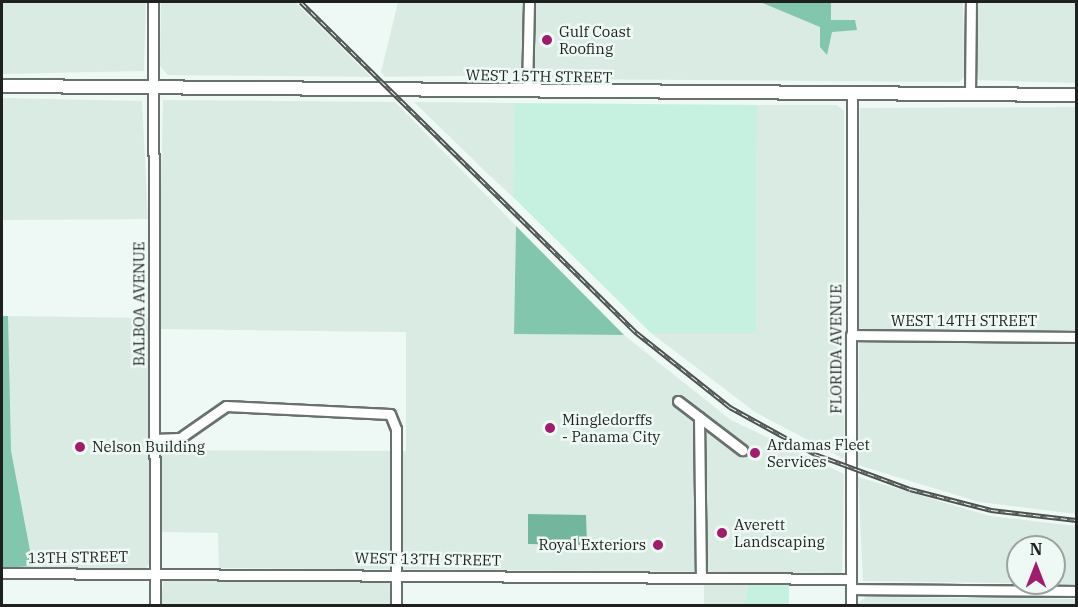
<!DOCTYPE html>
<style>
body{margin:0}
#map{position:relative;width:1078px;height:607px;overflow:hidden;background:#eef8f4;font-family:"IBM Plex Serif",serif}
div>[style]{position:absolute}
.built>*{inset:0;background:#daebe4}
.green>*{inset:0;background:#c6f0e0}
.forest>*{inset:0;background:#81c6ad}
.water>*{inset:0;background:#72b69e}
.roads{filter:drop-shadow(2px 0 #69716e) drop-shadow(-2px 0 #69716e) drop-shadow(0 2px #69716e) drop-shadow(0 -2px #69716e)}
.minor>*{height:9px;margin:-4.5px;padding:0 4.5px;transform-origin:4.5px;border-radius:4.5px;background:#fff}
.highway>*{height:12px;margin:-6px;padding:0 6px;transform-origin:6px;border-radius:6px;background:#fff}
.rail>*{height:4.5px;margin-top:-2.25px;transform-origin:0;background:repeating-linear-gradient(90deg,#eef8f4 0 7px,#4e5351 0 14px);box-sizing:border-box;border-block:2px solid #4e5351}
.dots>*{width:16px;height:16px;translate:-50% -50%;box-sizing:border-box;border:3px solid #eef8f4;border-radius:50%}
span{translate:-50% -50%;white-space:nowrap;text-align:center;line-height:1.15;-webkit-text-stroke:5px #eef8f4;paint-order:stroke}
.poi-label{font-size:15px;color:#1e2120}
.left{translate:0 -50%;text-align:left}
.right{translate:-100% -50%;text-align:right}
.street-label{font-size:15px;color:#1e2120}
.frame{position:absolute;inset:0;border:3px solid #1e2120;pointer-events:none}
.north{position:absolute;left:1006px;top:535px;width:60px;height:60px;box-sizing:border-box;background:#eef8f4;border:2px solid #9ba29f;border-radius:50%;rotate:0deg;font-size:16px;font-weight:700;line-height:24px;text-align:center;color:#1e2120}
.north::after{content:'';display:block;margin:auto;width:21px;height:27px;background:#a01d6d;clip-path:polygon(50% 0,100% 100%,50% 72%,0 100%)}
</style>
<div id="map">
<div class="built">
<div style="clip-path:polygon(2px 2px,146px 2px,144px 71px,2px 74px)"></div>
<div style="clip-path:polygon(161px 2px,295px 2px,371px 77px,168px 75px,160px 66px)"></div>
<div style="clip-path:polygon(398px 2px,525px 2px,520px 75px,385px 77px,381px 72px)"></div>
<div style="clip-path:polygon(534px 2px,963px 2px,964px 77px,959px 82px,544px 79px,533px 71px)"></div>
<div style="clip-path:polygon(975px 2px,1076px 2px,1076px 83px,978px 80px)"></div>
<div style="clip-path:polygon(2px 98px,142px 101px,148px 219px,2px 220px)"></div>
<div style="clip-path:polygon(163px 100px,395px 102px,516px 226px,514px 334px,624px 335px,731px 420px,844px 474px,842px 573px,219px 568px,218px 533px,159px 532px,159px 450px,406px 451px,406px 332px,158px 329px)"></div>
<div style="clip-path:polygon(414px 102px,514px 103px,513px 197px,489px 175px)"></div>
<div style="clip-path:polygon(757px 105px,837px 105px,844px 111px,844px 459px,755px 412px,651px 333px,756px 332px)"></div>
<div style="clip-path:polygon(1076px 107px,1076px 333px,858px 331px,860px 108px)"></div>
<div style="clip-path:polygon(2px 316px,150px 318px,150px 563px,146px 568px,2px 570px)"></div>
<div style="clip-path:polygon(859px 340px,1076px 342px,1076px 514px,979px 502px,858px 465px)"></div>
<div style="clip-path:polygon(evenodd,858px 477px,990px 516px,1076px 526px,1076px 584px,863px 581px,858px 477px,1018px 547px,1054px 547px,1054px 583px,1018px 583px,1018px 547px)"></div>
<div style="clip-path:polygon(164px 578px,389px 580px,393px 605px,160px 605px)"></div>
<div style="clip-path:polygon(704px 582px,749px 583px,743px 605px,704px 605px)"></div>
<div style="clip-path:polygon(866px 597px,1076px 599px,1076px 606px,855px 606px)"></div>
</div>
<div class="green">
<div style="clip-path:polygon(514px 103px,757px 105px,756px 333px,651px 333px,513px 197px)"></div>
<div style="clip-path:polygon(749px 583px,789px 583px,789px 605px,743px 606px)"></div>
</div>
<div class="forest">
<div style="clip-path:polygon(760px 2px,831px 2px,831px 20px,855px 20px,857px 30px,832px 32px,827px 55px,820px 47px,820px 27px)"></div>
<div style="clip-path:polygon(516px 226px,624px 335px,514px 334px)"></div>
<div style="clip-path:polygon(2px 316px,8px 316px,11px 451px,33px 566px,2px 568px)"></div>
</div>
<div class="water">
<div style="clip-path:polygon(528px 514px,586px 515px,587px 545px,528px 544px)"></div>
</div>
<div class="roads">
<div class="minor">
<div style="left:153px;top:2px;width:604px;rotate:89.81deg"></div>
<div style="left:527px;top:91px;width:89px;rotate:-88.7deg"></div>
<div style="left:970px;top:94px;width:92px;rotate:-89.4deg"></div>
<div style="left:851px;top:335px;width:225px;rotate:0.5deg"></div>
<div style="left:678px;top:401px;width:81px;rotate:37.4deg"></div>
<div style="left:699px;top:417px;width:160px;rotate:89.3deg"></div>
<div style="left:154px;top:439px;width:26px;rotate:-2deg"></div>
<div style="left:180px;top:438px;width:56px;rotate:-34.8deg"></div>
<div style="left:226px;top:406px;width:164px;rotate:2.8deg"></div>
<div style="left:390px;top:414px;width:16px;rotate:68deg"></div>
<div style="left:396px;top:429px;width:177px;rotate:90deg"></div>
<div style="left:2px;top:573px;width:849px;rotate:0.4deg"></div>
<div style="left:851px;top:589px;width:225px;rotate:0.5deg"></div>
<div style="left:851px;top:606px;width:513px;rotate:-89.89deg"></div>
</div>
<div class="highway">
<div style="left:2px;top:86px;width:1074px;rotate:0.48deg"></div>
</div>
</div>
<div class="rail">
<div style="left:301px;top:2px;width:472px;rotate:44.6deg"></div>
<div style="left:637px;top:333px;width:119px;rotate:38.5deg"></div>
<div style="left:730px;top:407px;width:97px;rotate:28.9deg"></div>
<div style="left:815px;top:454px;width:101px;rotate:20.2deg"></div>
<div style="left:910px;top:489px;width:84px;rotate:14.5deg"></div>
<div style="left:991px;top:510px;width:86px;rotate:6.7deg"></div>
</div>
<div class="dots">
<div style="left:547px;top:40px;background:#a01d6d"></div>
<div style="left:550px;top:428px;background:#a01d6d"></div>
<div style="left:80px;top:447px;background:#a01d6d"></div>
<div style="left:755px;top:453px;background:#a01d6d"></div>
<div style="left:722px;top:533px;background:#a01d6d"></div>
<div style="left:658px;top:545px;background:#a01d6d"></div>
</div>
<div class="poi-label">
<span class="left" style="left:559px;top:40px">Gulf Coast<br>Roofing</span>
<span class="left" style="left:562px;top:428px">Mingledorffs<br>- Panama City</span>
<span class="left" style="left:767px;top:453px">Ardamas Fleet<br>Services</span>
<span class="left" style="left:92px;top:447px">Nelson Building</span>
<span class="left" style="left:734px;top:533px">Averett<br>Landscaping</span>
<span class="right" style="left:646px;top:545px">Royal Exteriors</span>
</div>
<div class="street-label">
<span style="left:539px;top:76px;rotate:1deg">WEST 15TH STREET</span>
<span style="left:139px;top:304px;rotate:-90deg">BALBOA AVENUE</span>
<span style="left:964px;top:321px">WEST 14TH STREET</span>
<span style="left:836px;top:349px;rotate:-90deg">FLORIDA AVENUE</span>
<span style="left:78px;top:557px;rotate:-1deg">13TH STREET</span>
<span style="left:428px;top:559px;rotate:1deg">WEST 13TH STREET</span>
</div>
<div class="frame"></div>
<div class="north">N</div>
</div>
